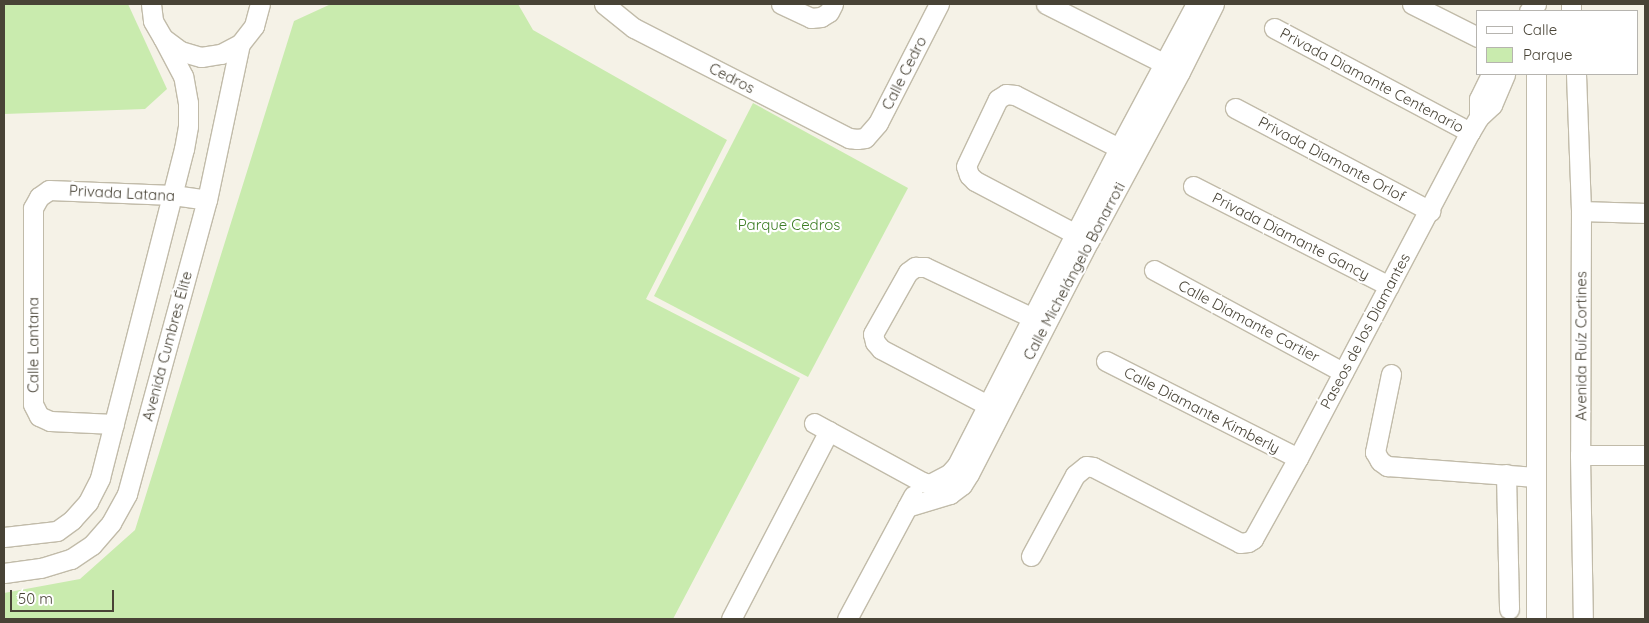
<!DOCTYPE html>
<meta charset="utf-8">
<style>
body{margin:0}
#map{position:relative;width:1649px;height:623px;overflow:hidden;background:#f5f2e7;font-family:Quicksand,sans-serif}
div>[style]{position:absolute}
.green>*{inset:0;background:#c9ebae}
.roads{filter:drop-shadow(1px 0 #c1bba9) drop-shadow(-1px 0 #c1bba9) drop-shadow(0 1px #c1bba9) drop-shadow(0 -1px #c1bba9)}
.minor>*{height:19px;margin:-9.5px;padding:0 9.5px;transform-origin:9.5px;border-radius:9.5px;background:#fff}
span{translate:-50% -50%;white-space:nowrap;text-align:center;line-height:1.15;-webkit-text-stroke:4.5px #fff;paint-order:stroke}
.street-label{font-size:15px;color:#484336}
.park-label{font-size:15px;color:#3d7e25}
.frame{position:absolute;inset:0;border:5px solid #484336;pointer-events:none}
.legend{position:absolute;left:1476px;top:10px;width:162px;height:65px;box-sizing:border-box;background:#fff;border:1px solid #b6b4af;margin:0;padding:6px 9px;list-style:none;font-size:15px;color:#484336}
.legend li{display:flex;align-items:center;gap:10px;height:25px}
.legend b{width:25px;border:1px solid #b6b4af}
.scale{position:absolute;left:10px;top:590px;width:104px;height:22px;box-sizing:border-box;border:2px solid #484336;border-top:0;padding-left:6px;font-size:15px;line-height:18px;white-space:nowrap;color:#484336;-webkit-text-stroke:4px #fff;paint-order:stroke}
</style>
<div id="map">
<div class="green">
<div style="clip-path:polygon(4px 4px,128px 4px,167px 89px,145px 109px,4px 114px)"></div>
<div style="clip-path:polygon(331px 4px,518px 4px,533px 30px,727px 140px,646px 299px,800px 378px,673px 619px,4px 619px,4px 593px,80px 579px,135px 530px,294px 21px)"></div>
<div style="clip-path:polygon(753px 103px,908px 188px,808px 377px,654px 296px)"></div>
</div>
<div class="roads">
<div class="minor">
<div style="left:151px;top:4px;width:17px;rotate:83deg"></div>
<div style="left:153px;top:21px;width:20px;rotate:60deg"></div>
<div style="left:163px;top:38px;width:21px;rotate:37deg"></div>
<div style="left:180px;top:51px;width:22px;rotate:16deg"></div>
<div style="left:201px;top:57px;width:20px;rotate:-9deg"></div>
<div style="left:221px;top:54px;width:21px;rotate:-28deg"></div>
<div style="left:240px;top:44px;width:23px;rotate:-52deg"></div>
<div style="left:254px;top:26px;width:23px;rotate:-75deg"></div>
<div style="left:604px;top:4px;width:38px;rotate:39deg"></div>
<div style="left:634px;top:28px;width:242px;rotate:27.1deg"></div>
<div style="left:849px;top:138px;width:8px;rotate:7deg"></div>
<div style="left:857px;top:139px;width:8px;rotate:-7deg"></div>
<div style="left:865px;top:138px;width:20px;rotate:-49deg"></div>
<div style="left:878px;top:123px;width:134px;rotate:-62.9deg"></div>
<div style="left:781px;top:4px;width:33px;rotate:25deg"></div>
<div style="left:811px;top:18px;width:10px;rotate:-6deg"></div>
<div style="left:821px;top:17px;width:9px;rotate:-32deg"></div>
<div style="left:829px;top:12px;width:9px;rotate:-63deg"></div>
<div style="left:1046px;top:4px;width:144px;rotate:26.7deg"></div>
<div style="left:1412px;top:4px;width:74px;rotate:26.6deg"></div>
<div style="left:1571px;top:4px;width:7px;rotate:90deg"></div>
<div style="left:1529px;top:11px;width:10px;rotate:-45deg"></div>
<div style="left:1274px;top:28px;width:222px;rotate:28deg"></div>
<div style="left:1576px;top:74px;width:137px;rotate:87.9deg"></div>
<div style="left:1581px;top:211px;width:244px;rotate:90.2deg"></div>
<div style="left:1580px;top:455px;width:164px;rotate:89deg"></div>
<div style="left:1235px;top:108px;width:221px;rotate:27.8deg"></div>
<div style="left:1479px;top:117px;width:18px;rotate:-90deg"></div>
<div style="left:1479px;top:99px;width:28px;rotate:-64deg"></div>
<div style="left:1193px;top:186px;width:220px;rotate:27deg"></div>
<div style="left:1581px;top:211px;width:64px;rotate:1.8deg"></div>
<div style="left:1087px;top:240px;width:127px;rotate:-152.2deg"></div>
<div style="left:975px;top:181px;width:8px;rotate:-135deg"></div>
<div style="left:969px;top:175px;width:9px;rotate:-108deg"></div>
<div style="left:966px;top:166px;width:74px;rotate:-64.5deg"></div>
<div style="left:998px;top:99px;width:9px;rotate:-32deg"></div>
<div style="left:1006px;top:94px;width:9px;rotate:6deg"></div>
<div style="left:1015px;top:95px;width:117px;rotate:27deg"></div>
<div style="left:1154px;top:270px;width:215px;rotate:28.4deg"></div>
<div style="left:1106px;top:361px;width:215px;rotate:26.8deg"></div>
<div style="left:1391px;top:374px;width:80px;rotate:101.6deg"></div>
<div style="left:1375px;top:452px;width:10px;rotate:61deg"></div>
<div style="left:1380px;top:461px;width:9px;rotate:36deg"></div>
<div style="left:1387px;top:466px;width:149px;rotate:4.2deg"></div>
<div style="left:997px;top:410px;width:131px;rotate:-152.3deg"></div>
<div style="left:881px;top:349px;width:9px;rotate:-131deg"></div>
<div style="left:875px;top:342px;width:8px;rotate:-104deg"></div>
<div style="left:873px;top:334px;width:71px;rotate:-60.6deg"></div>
<div style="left:908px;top:272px;width:9px;rotate:-36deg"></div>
<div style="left:915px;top:267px;width:10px"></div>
<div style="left:925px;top:267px;width:119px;rotate:25.3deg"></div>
<div style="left:814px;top:423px;width:123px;rotate:28.6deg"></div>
<div style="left:922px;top:482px;width:8px;rotate:14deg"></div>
<div style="left:930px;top:484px;width:21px;rotate:-28deg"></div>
<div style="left:949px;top:474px;width:12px;rotate:-48deg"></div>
<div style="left:957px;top:465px;width:356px;rotate:-62.9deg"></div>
<div style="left:1119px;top:148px;width:163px;rotate:-61.9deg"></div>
<div style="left:114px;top:424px;width:64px;rotate:-177.3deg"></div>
<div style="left:50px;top:421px;width:12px;rotate:-156deg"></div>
<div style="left:39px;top:416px;width:13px;rotate:-117deg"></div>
<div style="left:33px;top:404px;width:196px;rotate:-90deg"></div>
<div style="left:33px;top:208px;width:13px;rotate:-61deg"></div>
<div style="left:39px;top:197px;width:12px;rotate:-35deg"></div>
<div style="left:49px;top:190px;width:124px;rotate:2.3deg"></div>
<div style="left:173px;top:195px;width:34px;rotate:8deg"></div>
<div style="left:1580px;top:455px;width:65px"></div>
<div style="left:1506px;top:474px;width:135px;rotate:88.7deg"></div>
<div style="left:907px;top:507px;width:45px;rotate:-16.8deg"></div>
<div style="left:950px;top:494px;width:15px;rotate:-37deg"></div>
<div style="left:962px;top:485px;width:13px;rotate:-58deg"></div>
<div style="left:969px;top:474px;width:262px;rotate:-62.8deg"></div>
<div style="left:1089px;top:241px;width:192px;rotate:-61.7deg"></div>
<div style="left:1180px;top:72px;width:76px;rotate:-63.4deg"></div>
<div style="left:4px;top:537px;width:53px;rotate:-6.5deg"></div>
<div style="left:57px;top:531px;width:19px;rotate:-36deg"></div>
<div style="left:72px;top:520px;width:24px;rotate:-48deg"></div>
<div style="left:88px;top:502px;width:27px;rotate:-63deg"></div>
<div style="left:100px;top:478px;width:340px;rotate:-75.7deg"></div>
<div style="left:184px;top:149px;width:23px;rotate:-80deg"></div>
<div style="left:188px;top:126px;width:23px;rotate:-90deg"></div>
<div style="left:188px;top:103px;width:27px;rotate:-100deg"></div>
<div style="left:183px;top:76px;width:43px;rotate:-117.8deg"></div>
<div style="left:1031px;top:556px;width:92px;rotate:-61.5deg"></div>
<div style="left:1075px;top:475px;width:14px;rotate:-39deg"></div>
<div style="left:1086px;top:466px;width:7px;rotate:8deg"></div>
<div style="left:1093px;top:467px;width:165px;rotate:27.3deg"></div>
<div style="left:1240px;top:543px;width:8px;rotate:-7deg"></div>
<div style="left:1248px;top:542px;width:6px;rotate:-31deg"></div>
<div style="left:1253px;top:539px;width:93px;rotate:-60.9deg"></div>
<div style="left:1298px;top:458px;width:369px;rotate:-62.2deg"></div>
<div style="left:1470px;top:132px;width:17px;rotate:-59deg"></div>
<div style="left:1479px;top:117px;width:18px;rotate:-43deg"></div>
<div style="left:1492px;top:105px;width:34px;rotate:-67deg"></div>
<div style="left:4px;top:573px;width:37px;rotate:-8deg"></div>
<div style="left:41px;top:568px;width:31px;rotate:-17deg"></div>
<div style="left:71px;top:559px;width:25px;rotate:-34deg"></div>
<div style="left:92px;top:545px;width:29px;rotate:-49deg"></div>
<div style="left:111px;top:523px;width:33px;rotate:-61deg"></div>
<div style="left:127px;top:494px;width:305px;rotate:-74.8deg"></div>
<div style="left:207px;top:200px;width:159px;rotate:-78.1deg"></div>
<div style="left:731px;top:619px;width:212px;rotate:-62.5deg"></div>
<div style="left:847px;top:619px;width:140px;rotate:-61.8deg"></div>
<div style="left:1536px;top:619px;width:545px;rotate:-90deg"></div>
</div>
</div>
<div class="street-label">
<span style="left:904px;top:73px;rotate:-63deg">Calle Cedro</span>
<span style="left:732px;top:78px;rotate:27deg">Cedros</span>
<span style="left:1372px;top:80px;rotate:28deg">Privada Diamante Centenario</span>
<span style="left:1332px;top:159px;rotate:28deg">Privada Diamante Orlof</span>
<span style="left:122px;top:193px;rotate:3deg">Privada Latana</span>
<span style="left:1291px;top:236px;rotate:27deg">Privada Diamante Gancy</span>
<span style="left:1074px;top:271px;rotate:-62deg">Calle Michelángelo Bonarroti</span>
<span style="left:1249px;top:321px;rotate:28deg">Calle Diamante Cartier</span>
<span style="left:1365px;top:331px;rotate:-62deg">Paseos de los Diamantes</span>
<span style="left:33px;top:345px;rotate:-90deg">Calle Lantana</span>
<span style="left:167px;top:346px;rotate:-75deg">Avenida Cumbres Élite</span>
<span style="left:1581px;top:346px;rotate:-90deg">Avenida Ruíz Cortines</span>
<span style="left:1202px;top:410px;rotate:27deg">Calle Diamante Kimberly</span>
</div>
<div class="park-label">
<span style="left:789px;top:225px">Parque Cedros</span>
</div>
<div class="frame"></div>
<ul class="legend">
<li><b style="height:6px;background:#fff"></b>Calle</li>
<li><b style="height:14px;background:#c9ebae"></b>Parque</li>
</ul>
<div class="scale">50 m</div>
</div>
